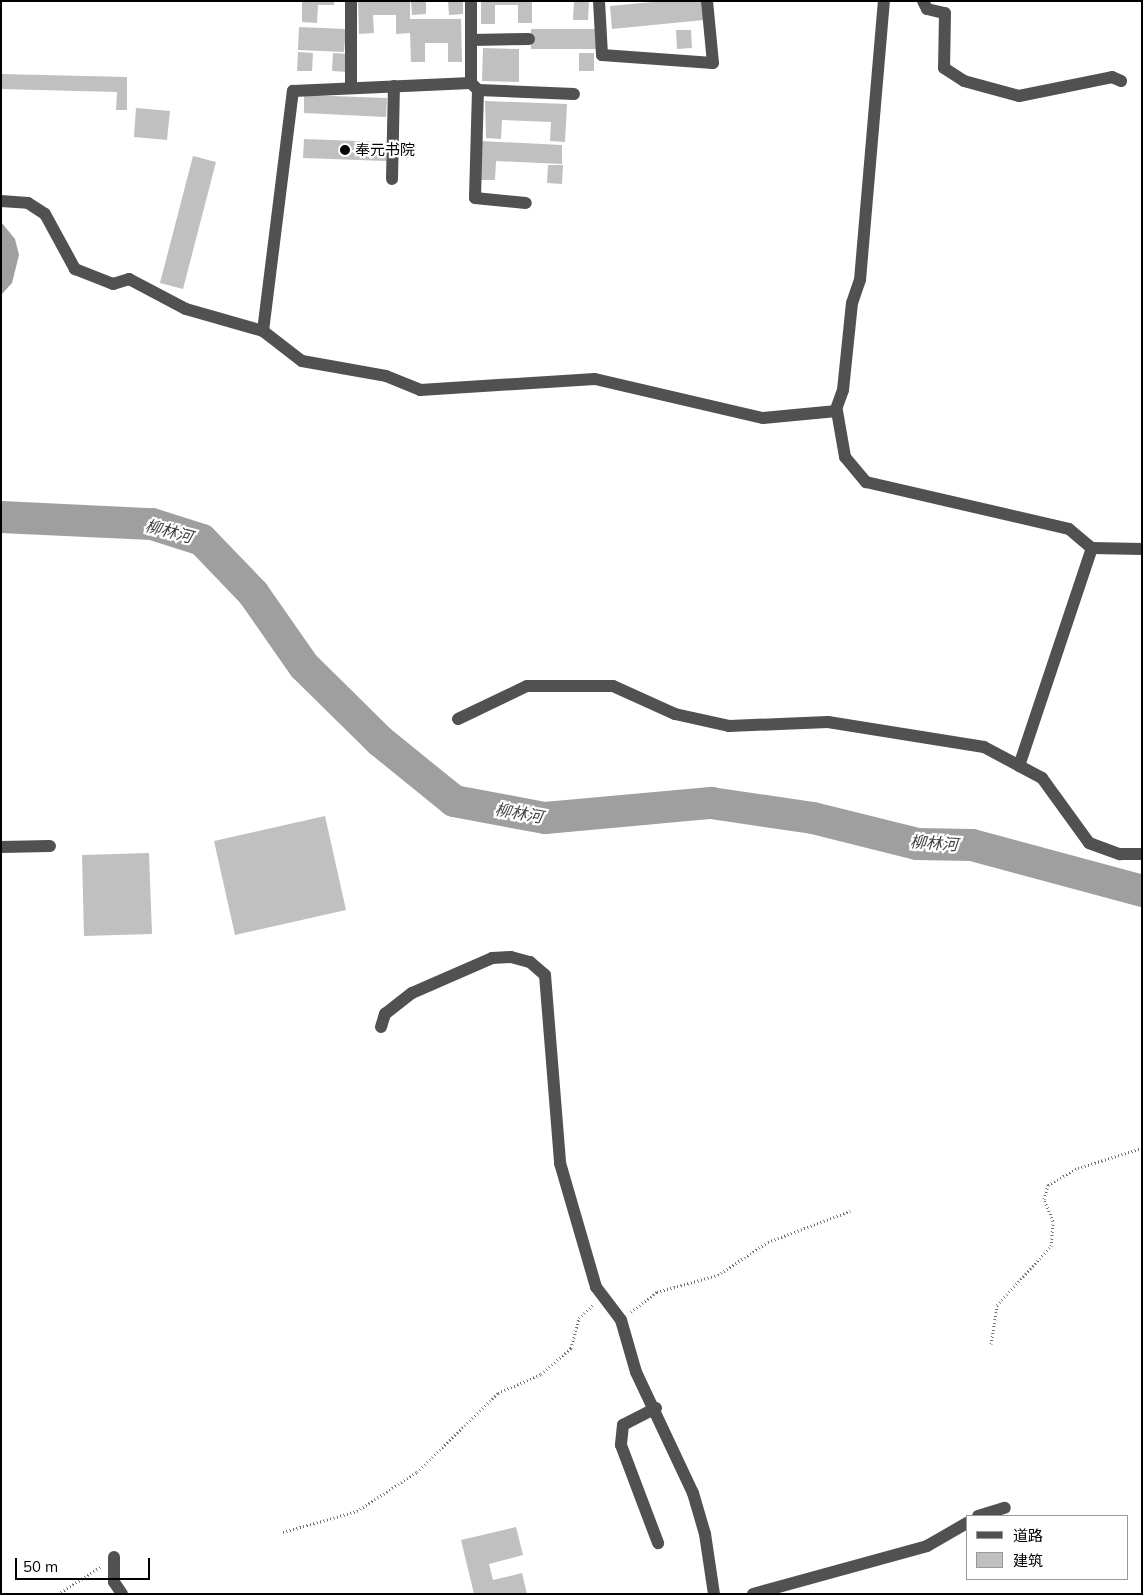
<!DOCTYPE html>
<meta charset="utf-8">
<style>
body{margin:0}
#map{position:relative;width:1143px;height:1595px;overflow:hidden;background:#fff;font-family:Mulish,"Noto Sans SC",sans-serif}
div>[style]{position:absolute}
.water>*{inset:0;background:#9f9f9f}
.river>*{height:32px;margin:-16px;padding:0 16px;transform-origin:16px;border-radius:16px;background:#9f9f9f}
.building>*{inset:0;background:#c0c0c0}
.path>*{height:3px;margin-top:-1.5px;transform-origin:0;background:repeating-linear-gradient(90deg,#737373 0 1px,transparent 0 3.5px)}
.minor>*{height:12px;margin:-6px;padding:0 6px;transform-origin:6px;border-radius:6px;background:#515151}
.dots>*{width:14px;height:14px;translate:-50% -50%;box-sizing:border-box;border:2px solid #fff;border-radius:50%}
span{translate:-50% -50%;white-space:nowrap;text-align:center;line-height:1.15;-webkit-text-stroke:4.5px #fff;paint-order:stroke}
.poi-label{font-size:15px;color:#000}
.left{translate:0 -50%;text-align:left}
.water-label{font-size:16px;color:#404040;font-style:italic}
.frame{position:absolute;inset:0;border:2px solid #000;pointer-events:none}
.legend{position:absolute;left:966px;top:1515px;width:162px;height:65px;box-sizing:border-box;background:#fff;border:1px solid #999;margin:0;padding:6px 9px;list-style:none;font-size:15px;color:#000}
.legend li{display:flex;align-items:center;gap:10px;height:25px}
.legend b{width:25px;border:1px solid #999}
.scale{position:absolute;left:15px;top:1558px;width:135px;height:22px;box-sizing:border-box;border:2px solid #000;border-top:0;padding-left:6px;font-size:15px;line-height:18px;white-space:nowrap;color:#000;-webkit-text-stroke:4px #fff;paint-order:stroke}
</style>
<div id="map">
<div class="water">
<div style="clip-path:polygon(1px 222px,15px 239px,19px 255px,12px 283px,1px 295px)"></div>
</div>
<div class="river">
<div style="left:1px;top:517px;width:151px;rotate:2.7deg"></div>
<div style="left:152px;top:524px;width:52px;rotate:17.7deg"></div>
<div style="left:202px;top:540px;width:74px;rotate:46.1deg"></div>
<div style="left:253px;top:593px;width:89px;rotate:55.1deg"></div>
<div style="left:304px;top:666px;width:107px;rotate:44.6deg"></div>
<div style="left:380px;top:741px;width:95px;rotate:39deg"></div>
<div style="left:454px;top:801px;width:93px;rotate:10.6deg"></div>
<div style="left:545px;top:818px;width:167px;rotate:-5.2deg"></div>
<div style="left:711px;top:803px;width:103px;rotate:8.4deg"></div>
<div style="left:813px;top:818px;width:107px;rotate:14deg"></div>
<div style="left:917px;top:844px;width:55px;rotate:1deg"></div>
<div style="left:972px;top:845px;width:176px;rotate:15.1deg"></div>
</div>
<div class="building">
<div style="clip-path:polygon(302px 1px,334px 1px,334px 5px,318px 5px,317px 23px,302px 22px)"></div>
<div style="clip-path:polygon(358px 1px,410px 1px,410px 19px,461px 19px,462px 62px,448px 62px,448px 43px,425px 43px,425px 62px,411px 62px,410px 33px,396px 34px,396px 15px,373px 15px,374px 33px,359px 34px)"></div>
<div style="clip-path:polygon(411px 1px,426px 1px,426px 14px,412px 15px)"></div>
<div style="clip-path:polygon(448px 1px,463px 1px,463px 14px,449px 15px)"></div>
<div style="clip-path:polygon(481px 1px,532px 1px,532px 23px,518px 23px,518px 5px,495px 5px,495px 24px,481px 24px)"></div>
<div style="clip-path:polygon(574px 1px,589px 2px,588px 20px,573px 20px)"></div>
<div style="clip-path:polygon(663px 1px,703px 1px,704px 20px,612px 29px,610px 6px)"></div>
<div style="clip-path:polygon(299px 27px,346px 29px,344px 52px,298px 50px)"></div>
<div style="clip-path:polygon(531px 29px,596px 29px,597px 49px,531px 49px)"></div>
<div style="clip-path:polygon(676px 30px,691px 30px,692px 48px,677px 49px)"></div>
<div style="clip-path:polygon(483px 48px,519px 49px,519px 82px,482px 81px)"></div>
<div style="clip-path:polygon(298px 52px,313px 53px,312px 71px,297px 71px)"></div>
<div style="clip-path:polygon(333px 53px,348px 54px,347px 72px,332px 71px)"></div>
<div style="clip-path:polygon(579px 53px,594px 53px,594px 71px,579px 71px)"></div>
<div style="clip-path:polygon(1px 74px,127px 77px,127px 110px,116px 110px,117px 92px,1px 89px)"></div>
<div style="clip-path:polygon(304px 95px,387px 98px,386px 117px,304px 113px)"></div>
<div style="clip-path:polygon(485px 101px,567px 104px,565px 142px,550px 141px,551px 122px,502px 120px,501px 139px,486px 138px)"></div>
<div style="clip-path:polygon(136px 108px,170px 111px,167px 140px,134px 137px)"></div>
<div style="clip-path:polygon(304px 139px,386px 142px,386px 161px,303px 158px)"></div>
<div style="clip-path:polygon(480px 141px,562px 145px,562px 164px,496px 161px,495px 180px,480px 180px)"></div>
<div style="clip-path:polygon(193px 156px,216px 162px,183px 289px,160px 283px)"></div>
<div style="clip-path:polygon(548px 165px,563px 165px,562px 184px,547px 183px)"></div>
<div style="clip-path:polygon(325px 816px,346px 910px,235px 935px,214px 841px)"></div>
<div style="clip-path:polygon(149px 853px,152px 934px,84px 936px,82px 855px)"></div>
<div style="clip-path:polygon(516px 1527px,523px 1555px,489px 1564px,493px 1580px,522px 1573px,527px 1594px,474px 1594px,461px 1540px)"></div>
</div>
<div class="path">
<div style="left:631px;top:1312px;width:33px;rotate:-38deg"></div>
<div style="left:657px;top:1292px;width:63px;rotate:-15.6deg"></div>
<div style="left:718px;top:1275px;width:60px;rotate:-33.4deg"></div>
<div style="left:768px;top:1242px;width:88px;rotate:-20.7deg"></div>
<div style="left:991px;top:1344px;width:39px;rotate:-81deg"></div>
<div style="left:997px;top:1305px;width:80px;rotate:-47.5deg"></div>
<div style="left:1051px;top:1246px;width:25px;rotate:-85deg"></div>
<div style="left:1053px;top:1221px;width:24px;rotate:-112deg"></div>
<div style="left:1044px;top:1199px;width:15px;rotate:-74deg"></div>
<div style="left:1048px;top:1185px;width:34px;rotate:-30deg"></div>
<div style="left:1078px;top:1168px;width:67px;rotate:-17.4deg"></div>
<div style="left:283px;top:1532px;width:77px;rotate:-15.8deg"></div>
<div style="left:357px;top:1511px;width:72px;rotate:-33deg"></div>
<div style="left:417px;top:1472px;width:113px;rotate:-44.3deg"></div>
<div style="left:498px;top:1393px;width:47px;rotate:-23.8deg"></div>
<div style="left:541px;top:1374px;width:40px;rotate:-41deg"></div>
<div style="left:571px;top:1348px;width:31px;rotate:-75deg"></div>
<div style="left:579px;top:1318px;width:19px;rotate:-43deg"></div>
<div style="left:58px;top:1594px;width:50px;rotate:-32.7deg"></div>
</div>
<div class="minor">
<div style="left:351px;top:1px;width:87px;rotate:90deg"></div>
<div style="left:599px;top:1px;width:54px;rotate:86.8deg"></div>
<div style="left:602px;top:55px;width:111px;rotate:4.1deg"></div>
<div style="left:713px;top:63px;width:62px;rotate:-95.5deg"></div>
<div style="left:923px;top:1px;width:9px;rotate:63deg"></div>
<div style="left:927px;top:9px;width:18px;rotate:13deg"></div>
<div style="left:945px;top:13px;width:55px;rotate:91deg"></div>
<div style="left:944px;top:68px;width:24px;rotate:33deg"></div>
<div style="left:964px;top:81px;width:57px;rotate:15.3deg"></div>
<div style="left:1019px;top:96px;width:95px;rotate:-11.5deg"></div>
<div style="left:1112px;top:77px;width:10px;rotate:24deg"></div>
<div style="left:471px;top:40px;width:58px;rotate:-1deg"></div>
<div style="left:471px;top:83px;width:10px;rotate:45deg"></div>
<div style="left:478px;top:90px;width:108px;rotate:91.6deg"></div>
<div style="left:475px;top:198px;width:51px;rotate:5.6deg"></div>
<div style="left:478px;top:90px;width:96px;rotate:2.4deg"></div>
<div style="left:392px;top:179px;width:93px;rotate:-88.8deg"></div>
<div style="left:1px;top:201px;width:27px;rotate:4deg"></div>
<div style="left:28px;top:203px;width:20px;rotate:33deg"></div>
<div style="left:45px;top:214px;width:63px;rotate:61.4deg"></div>
<div style="left:75px;top:269px;width:41px;rotate:21.5deg"></div>
<div style="left:113px;top:284px;width:17px;rotate:-17deg"></div>
<div style="left:129px;top:279px;width:64px;rotate:27.8deg"></div>
<div style="left:186px;top:309px;width:80px;rotate:15.9deg"></div>
<div style="left:263px;top:331px;width:49px;rotate:37.6deg"></div>
<div style="left:302px;top:361px;width:85px;rotate:10.1deg"></div>
<div style="left:386px;top:376px;width:37px;rotate:22deg"></div>
<div style="left:420px;top:390px;width:175px;rotate:-3.6deg"></div>
<div style="left:595px;top:379px;width:172px;rotate:13.1deg"></div>
<div style="left:763px;top:418px;width:74px;rotate:-5.4deg"></div>
<div style="left:837px;top:411px;width:47px;rotate:80.1deg"></div>
<div style="left:845px;top:457px;width:33px;rotate:50deg"></div>
<div style="left:866px;top:482px;width:208px;rotate:13deg"></div>
<div style="left:1069px;top:529px;width:30px;rotate:40deg"></div>
<div style="left:1092px;top:548px;width:50px;rotate:1.1deg"></div>
<div style="left:263px;top:331px;width:242px;rotate:-82.9deg"></div>
<div style="left:293px;top:91px;width:178px;rotate:-2.6deg"></div>
<div style="left:471px;top:83px;width:82px;rotate:-90deg"></div>
<div style="left:835px;top:412px;width:23px;rotate:-70deg"></div>
<div style="left:843px;top:390px;width:87px;rotate:-84.1deg"></div>
<div style="left:852px;top:303px;width:24px;rotate:-71deg"></div>
<div style="left:860px;top:280px;width:280px;rotate:-85.1deg"></div>
<div style="left:458px;top:719px;width:76px;rotate:-25.6deg"></div>
<div style="left:527px;top:686px;width:86px"></div>
<div style="left:613px;top:686px;width:68px;rotate:24.3deg"></div>
<div style="left:675px;top:714px;width:55px;rotate:12.5deg"></div>
<div style="left:729px;top:726px;width:99px;rotate:-2.3deg"></div>
<div style="left:828px;top:722px;width:158px;rotate:9.1deg"></div>
<div style="left:984px;top:747px;width:66px;rotate:28.1deg"></div>
<div style="left:1042px;top:778px;width:80px;rotate:54.1deg"></div>
<div style="left:1089px;top:843px;width:33px;rotate:20deg"></div>
<div style="left:1120px;top:854px;width:22px"></div>
<div style="left:1019px;top:766px;width:230px;rotate:-71.5deg"></div>
<div style="left:1px;top:847px;width:49px;rotate:-1.2deg"></div>
<div style="left:381px;top:1027px;width:14px;rotate:-73deg"></div>
<div style="left:385px;top:1014px;width:34px;rotate:-38deg"></div>
<div style="left:412px;top:993px;width:87px;rotate:-23.6deg"></div>
<div style="left:492px;top:958px;width:19px;rotate:-3deg"></div>
<div style="left:511px;top:957px;width:20px;rotate:15deg"></div>
<div style="left:530px;top:962px;width:20px;rotate:41deg"></div>
<div style="left:545px;top:975px;width:189px;rotate:85.4deg"></div>
<div style="left:560px;top:1163px;width:129px;rotate:73.8deg"></div>
<div style="left:596px;top:1287px;width:41px;rotate:52.9deg"></div>
<div style="left:621px;top:1320px;width:54px;rotate:73.9deg"></div>
<div style="left:636px;top:1372px;width:134px;rotate:64.8deg"></div>
<div style="left:693px;top:1493px;width:43px;rotate:73.7deg"></div>
<div style="left:705px;top:1534px;width:61px;rotate:81.5deg"></div>
<div style="left:656px;top:1408px;width:37px;rotate:153deg"></div>
<div style="left:623px;top:1425px;width:20px;rotate:96deg"></div>
<div style="left:621px;top:1445px;width:105px;rotate:69.3deg"></div>
<div style="left:978px;top:1516px;width:28px;rotate:-17deg"></div>
<div style="left:114px;top:1557px;width:25px;rotate:90deg"></div>
<div style="left:114px;top:1582px;width:14px;rotate:56deg"></div>
<div style="left:753px;top:1594px;width:180px;rotate:-15.4deg"></div>
<div style="left:927px;top:1546px;width:46px;rotate:-29.9deg"></div>
</div>
<div class="dots">
<div style="left:345px;top:150px;background:#000"></div>
</div>
<div class="poi-label">
<span class="left" style="left:355px;top:150px">奉元书院</span>
</div>
<div class="water-label">
<span style="left:169px;top:531px;rotate:15deg">柳林河</span>
<span style="left:519px;top:813px;rotate:10deg">柳林河</span>
<span style="left:934px;top:843px;rotate:4deg">柳林河</span>
</div>
<div class="frame"></div>
<ul class="legend">
<li><b style="height:6px;background:#515151"></b>道路</li>
<li><b style="height:14px;background:#c0c0c0"></b>建筑</li>
</ul>
<div class="scale">50 m</div>
</div>
